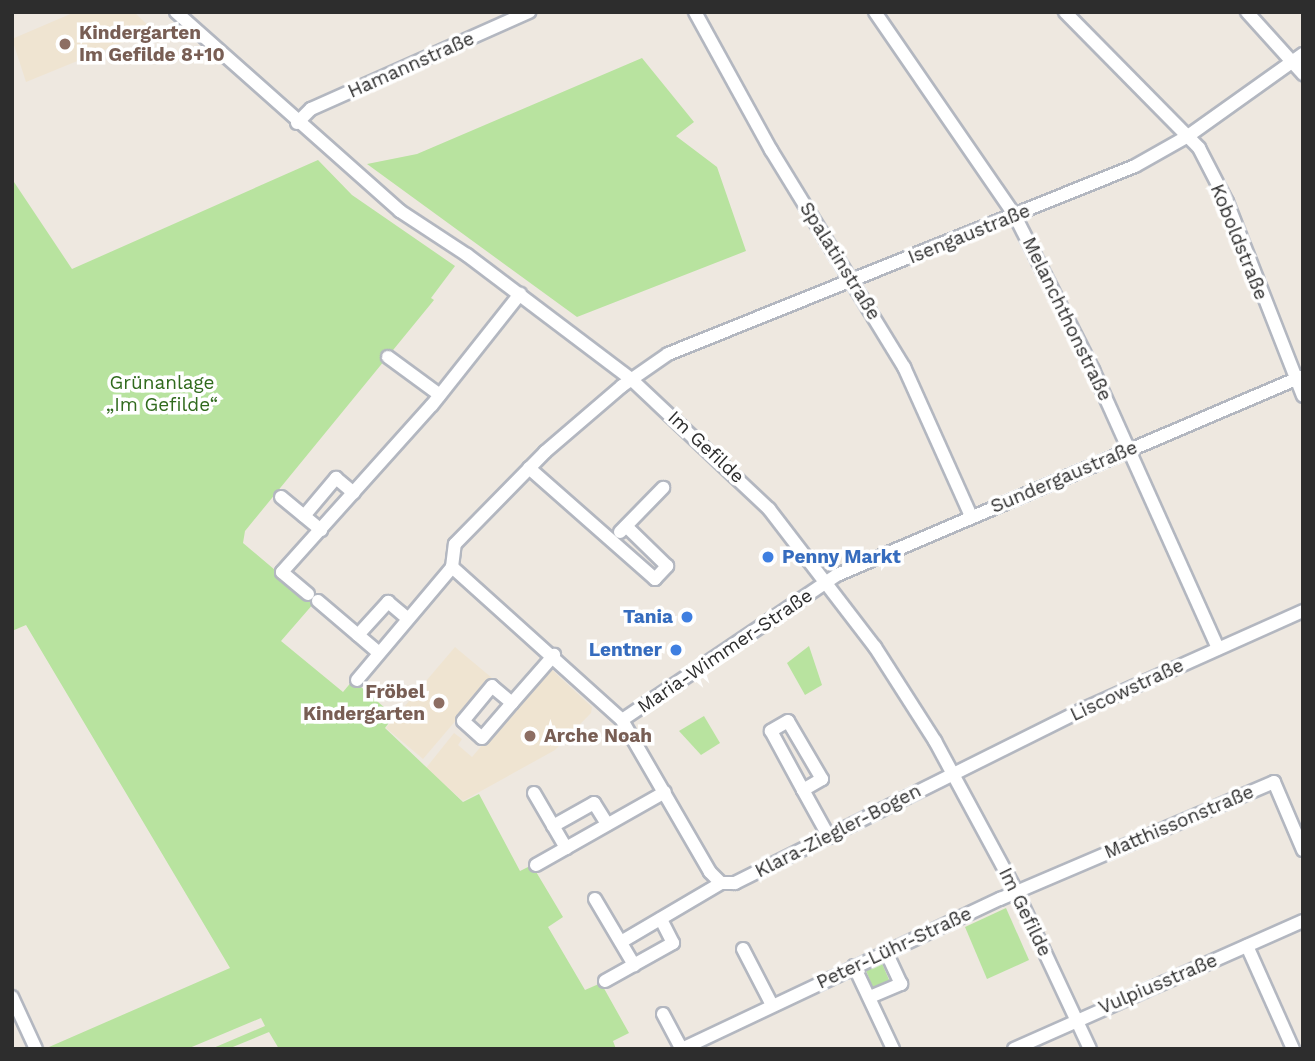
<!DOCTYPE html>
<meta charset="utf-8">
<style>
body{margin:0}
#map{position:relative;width:1315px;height:1061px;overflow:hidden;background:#eee8e0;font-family:"Work Sans",sans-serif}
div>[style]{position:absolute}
.education>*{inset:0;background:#efe4d1}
.green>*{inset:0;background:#b8e39f}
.roads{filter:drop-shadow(2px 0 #b3b7c0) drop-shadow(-2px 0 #b3b7c0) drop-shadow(0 2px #b3b7c0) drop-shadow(0 -2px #b3b7c0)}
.minor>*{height:12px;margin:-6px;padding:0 6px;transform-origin:6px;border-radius:6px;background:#fff}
.dots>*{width:19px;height:19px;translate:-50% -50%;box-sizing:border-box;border:4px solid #fff;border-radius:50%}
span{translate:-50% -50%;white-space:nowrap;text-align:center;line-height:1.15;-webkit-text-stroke:7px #fff;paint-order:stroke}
.education-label{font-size:19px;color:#785e54;font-weight:700}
.left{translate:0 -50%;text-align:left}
.right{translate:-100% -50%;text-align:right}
.street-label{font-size:19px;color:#2d2d2d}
.park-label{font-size:19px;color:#306a1d}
.shop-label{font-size:19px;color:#366cbe;font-weight:700}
.frame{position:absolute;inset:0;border:14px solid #2d2d2d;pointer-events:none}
</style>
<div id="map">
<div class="education">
<div style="clip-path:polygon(75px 12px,134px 12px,153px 30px,26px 82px,12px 39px)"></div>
<div style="clip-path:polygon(455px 647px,492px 678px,423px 759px,386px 728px)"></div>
<div style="clip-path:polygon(549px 667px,592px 707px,591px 713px,555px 750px,463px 801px,426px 768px,454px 733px,462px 739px,458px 745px,472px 757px)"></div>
</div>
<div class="green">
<div style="clip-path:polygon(642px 58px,694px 122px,676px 136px,717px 167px,746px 251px,577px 317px,367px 164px,417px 154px)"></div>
<div style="clip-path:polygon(318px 160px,352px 195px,455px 266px,431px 298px,434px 300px,245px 531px,243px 543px,314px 603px,281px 641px,343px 692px,353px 680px,394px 716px,385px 728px,463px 802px,479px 794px,520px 871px,532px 865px,563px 917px,548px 927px,585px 990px,601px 983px,629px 1033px,613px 1041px,616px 1049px,279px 1049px,269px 1032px,228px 1049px,211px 1049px,265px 1026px,261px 1018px,187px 1049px,49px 1047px,230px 968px,26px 625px,12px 631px,12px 179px,72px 269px)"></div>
<div style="clip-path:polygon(809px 646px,822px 685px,805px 695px,787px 663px)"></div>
<div style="clip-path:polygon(704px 716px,720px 743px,701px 755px,679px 731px)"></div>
<div style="clip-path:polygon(1006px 908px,1029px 960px,987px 979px,965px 927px)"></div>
<div style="clip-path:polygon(881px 961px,890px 982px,873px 988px,865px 968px)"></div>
</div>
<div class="roads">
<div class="minor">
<div style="left:176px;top:12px;width:300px;rotate:41.6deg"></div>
<div style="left:400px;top:211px;width:80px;rotate:33.3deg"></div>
<div style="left:467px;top:255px;width:206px;rotate:37.1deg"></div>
<div style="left:631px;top:379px;width:190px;rotate:43.3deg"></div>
<div style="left:769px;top:509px;width:174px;rotate:52.5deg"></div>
<div style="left:875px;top:647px;width:112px;rotate:57.4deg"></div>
<div style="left:935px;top:741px;width:170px;rotate:61.6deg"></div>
<div style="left:1016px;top:891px;width:174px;rotate:64.9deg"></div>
<div style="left:695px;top:12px;width:158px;rotate:61.2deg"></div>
<div style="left:771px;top:150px;width:255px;rotate:58.5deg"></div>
<div style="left:904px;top:367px;width:163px;rotate:65.8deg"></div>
<div style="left:875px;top:12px;width:247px;rotate:55.5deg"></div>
<div style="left:1015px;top:216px;width:173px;rotate:63.1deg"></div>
<div style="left:1093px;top:370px;width:305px;rotate:65.8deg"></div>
<div style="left:1065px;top:12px;width:191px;rotate:45.4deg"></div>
<div style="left:1199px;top:148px;width:61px;rotate:62.6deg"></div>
<div style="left:1227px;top:202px;width:208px;rotate:68.6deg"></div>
<div style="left:1247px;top:12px;width:84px;rotate:47.9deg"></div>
<div style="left:297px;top:123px;width:20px;rotate:-45deg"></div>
<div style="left:311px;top:109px;width:239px;rotate:-24deg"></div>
<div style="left:388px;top:357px;width:64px;rotate:36.2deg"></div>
<div style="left:529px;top:468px;width:168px;rotate:41.4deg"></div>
<div style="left:655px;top:579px;width:18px;rotate:-47deg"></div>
<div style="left:667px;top:566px;width:57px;rotate:-135.7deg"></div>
<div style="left:281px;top:497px;width:52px;rotate:39.5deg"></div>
<div style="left:304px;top:516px;width:50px;rotate:-49.9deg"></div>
<div style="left:336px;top:478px;width:23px;rotate:40deg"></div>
<div style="left:620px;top:532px;width:62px;rotate:-45.7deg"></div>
<div style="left:308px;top:594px;width:34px;rotate:-140deg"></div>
<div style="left:282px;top:572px;width:224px;rotate:-48.1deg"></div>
<div style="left:432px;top:405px;width:142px;rotate:-51.6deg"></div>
<div style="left:318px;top:601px;width:80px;rotate:40.4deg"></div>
<div style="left:358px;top:635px;width:45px;rotate:-47.7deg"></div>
<div style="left:388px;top:602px;width:25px;rotate:40deg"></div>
<div style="left:357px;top:680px;width:148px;rotate:-49.9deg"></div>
<div style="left:512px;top:703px;width:26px;rotate:-140deg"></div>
<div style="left:492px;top:686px;width:45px;rotate:129.6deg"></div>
<div style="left:463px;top:721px;width:25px;rotate:42deg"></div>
<div style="left:482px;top:738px;width:46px;rotate:-49.4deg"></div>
<div style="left:512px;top:703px;width:64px;rotate:-48.8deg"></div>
<div style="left:622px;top:720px;width:259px;rotate:-34deg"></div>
<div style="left:837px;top:575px;width:507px;rotate:-23.12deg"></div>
<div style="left:803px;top:790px;width:22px;rotate:-30deg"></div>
<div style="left:822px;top:779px;width:67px;rotate:-120.4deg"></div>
<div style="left:788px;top:721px;width:20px;rotate:150deg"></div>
<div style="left:771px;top:731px;width:67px;rotate:61.5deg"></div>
<div style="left:803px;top:790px;width:54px;rotate:61deg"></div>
<div style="left:534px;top:793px;width:64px;rotate:59.8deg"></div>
<div style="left:553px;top:826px;width:47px;rotate:-29.3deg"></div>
<div style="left:594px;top:803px;width:25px;rotate:58deg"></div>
<div style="left:536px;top:865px;width:148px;rotate:-29.5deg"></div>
<div style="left:721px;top:883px;width:16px;rotate:-135deg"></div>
<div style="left:710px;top:872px;width:176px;rotate:-120.1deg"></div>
<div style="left:622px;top:720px;width:229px;rotate:-138deg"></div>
<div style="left:452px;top:567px;width:23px;rotate:-83deg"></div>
<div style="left:455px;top:544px;width:129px;rotate:-45.6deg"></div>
<div style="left:545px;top:452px;width:101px;rotate:-40.6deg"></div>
<div style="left:622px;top:386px;width:56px;rotate:-34.8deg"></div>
<div style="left:668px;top:354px;width:503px;rotate:-21.93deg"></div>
<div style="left:1135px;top:166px;width:61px;rotate:-29.5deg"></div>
<div style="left:1188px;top:136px;width:141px;rotate:-35.5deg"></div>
<div style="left:595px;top:899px;width:77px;rotate:59.4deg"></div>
<div style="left:621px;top:942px;width:116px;rotate:-30.5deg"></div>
<div style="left:721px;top:883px;width:14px"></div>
<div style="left:735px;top:883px;width:392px;rotate:-26.5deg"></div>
<div style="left:1086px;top:708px;width:238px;rotate:-24.1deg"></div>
<div style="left:1247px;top:946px;width:113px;rotate:65.9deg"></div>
<div style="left:743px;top:949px;width:63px;rotate:62.6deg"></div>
<div style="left:854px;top:966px;width:92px;rotate:64.8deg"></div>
<div style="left:605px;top:981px;width:78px;rotate:-29.2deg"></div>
<div style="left:673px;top:943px;width:27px;rotate:-117deg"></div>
<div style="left:12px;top:997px;width:57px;rotate:65.2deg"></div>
<div style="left:870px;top:997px;width:34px;rotate:-23deg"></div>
<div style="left:901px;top:984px;width:35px;rotate:-115deg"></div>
<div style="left:663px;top:1014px;width:40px;rotate:62deg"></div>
<div style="left:682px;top:1049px;width:352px;rotate:-25.3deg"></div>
<div style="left:1000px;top:899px;width:298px;rotate:-23.1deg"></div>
<div style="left:1274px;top:782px;width:74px;rotate:66.9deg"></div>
<div style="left:1014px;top:1049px;width:316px;rotate:-23.9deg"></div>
</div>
</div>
<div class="dots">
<div style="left:65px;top:44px;background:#8d6e63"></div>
<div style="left:768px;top:557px;background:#3f7fe0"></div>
<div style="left:687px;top:617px;background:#3f7fe0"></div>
<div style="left:676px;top:650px;background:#3f7fe0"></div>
<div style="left:439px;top:703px;background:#8d6e63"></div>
<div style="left:530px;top:736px;background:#8d6e63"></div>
</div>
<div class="education-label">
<span class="left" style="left:79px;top:44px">Kindergarten<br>Im Gefilde 8+10</span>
<span class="right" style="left:425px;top:703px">Fröbel<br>Kindergarten</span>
<span class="left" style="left:544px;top:736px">Arche Noah</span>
</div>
<div class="street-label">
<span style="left:411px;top:65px;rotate:-24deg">Hamannstraße</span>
<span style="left:969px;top:234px;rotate:-22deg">Isengaustraße</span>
<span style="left:1239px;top:242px;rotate:68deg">Koboldstraße</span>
<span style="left:840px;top:261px;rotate:58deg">Spalatinstraße</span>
<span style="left:1067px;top:319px;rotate:64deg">Melanchthonstraße</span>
<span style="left:706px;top:447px;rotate:43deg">Im Gefilde</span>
<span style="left:1064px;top:477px;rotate:-23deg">Sundergaustraße</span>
<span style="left:725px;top:651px;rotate:-34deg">Maria-Wimmer-Straße</span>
<span style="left:1127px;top:690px;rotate:-25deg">Liscowstraße</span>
<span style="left:1179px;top:822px;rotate:-23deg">Matthissonstraße</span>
<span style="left:838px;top:831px;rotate:-27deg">Klara-Ziegler-Bogen</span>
<span style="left:1025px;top:912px;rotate:64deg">Im Gefilde</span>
<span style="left:894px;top:948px;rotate:-25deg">Peter-Lühr-Straße</span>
<span style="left:1158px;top:984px;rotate:-23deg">Vulpiusstraße</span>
</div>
<div class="park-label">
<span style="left:162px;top:394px">Grünanlage<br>„Im Gefilde“</span>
</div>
<div class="shop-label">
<span class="left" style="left:782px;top:557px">Penny Markt</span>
<span class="right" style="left:673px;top:617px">Tania</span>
<span class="right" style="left:662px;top:650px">Lentner</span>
</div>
<div class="frame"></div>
</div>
